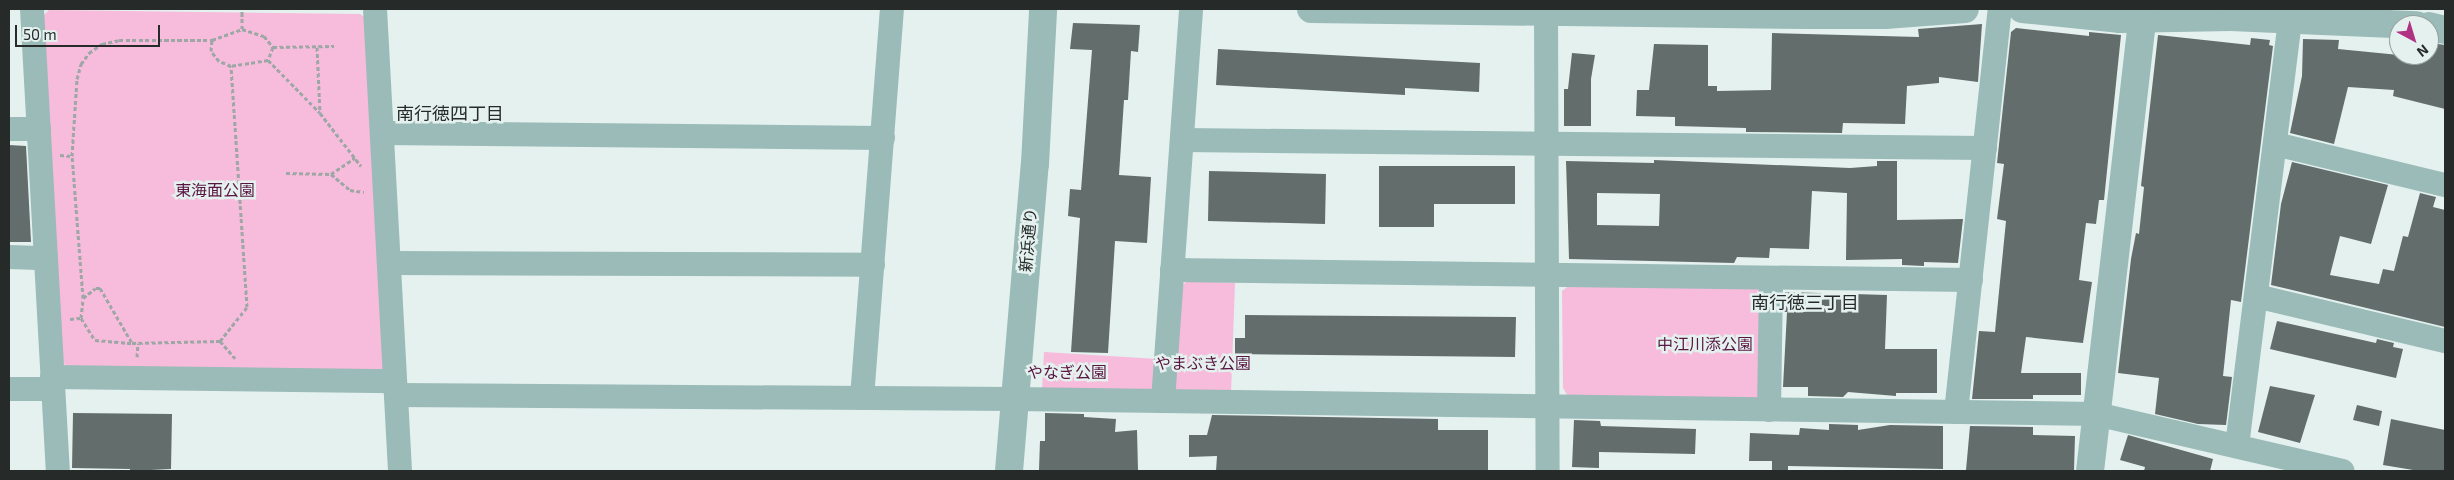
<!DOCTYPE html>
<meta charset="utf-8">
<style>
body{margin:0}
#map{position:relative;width:2454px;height:480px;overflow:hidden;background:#e4f1ef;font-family:"Exo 2","Noto Sans JP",sans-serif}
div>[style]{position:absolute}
.green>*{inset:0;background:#f7bbdb}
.building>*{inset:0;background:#636e6c}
.path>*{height:3px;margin-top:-1.5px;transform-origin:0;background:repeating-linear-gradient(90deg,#9da7a5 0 4px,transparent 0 6.5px)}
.minor>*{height:24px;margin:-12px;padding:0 12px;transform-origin:12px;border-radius:12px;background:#9abbb7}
.tertiary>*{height:28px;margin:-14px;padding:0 14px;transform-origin:14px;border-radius:14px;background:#9abbb7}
span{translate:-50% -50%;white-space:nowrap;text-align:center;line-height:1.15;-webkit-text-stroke:5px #e4f1ef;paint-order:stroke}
.park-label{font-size:16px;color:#5a1541}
.street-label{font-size:16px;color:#262b2a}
.neighbourhood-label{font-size:18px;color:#262b2a}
.frame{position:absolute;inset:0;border:10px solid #262b2a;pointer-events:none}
.north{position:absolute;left:2389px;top:15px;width:50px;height:50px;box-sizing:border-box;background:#e4f1ef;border:1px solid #98a2a0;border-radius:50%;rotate:141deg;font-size:14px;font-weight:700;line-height:20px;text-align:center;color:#262b2a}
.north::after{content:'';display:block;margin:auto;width:18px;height:22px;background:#b03383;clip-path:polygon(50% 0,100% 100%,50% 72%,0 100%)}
.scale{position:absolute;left:15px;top:25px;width:145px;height:22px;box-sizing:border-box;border:2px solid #262b2a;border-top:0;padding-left:6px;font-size:15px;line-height:18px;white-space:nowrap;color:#262b2a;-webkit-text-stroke:4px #e4f1ef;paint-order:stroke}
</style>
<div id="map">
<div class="green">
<div style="clip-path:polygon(49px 10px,360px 14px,367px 19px,386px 365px,380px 372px,68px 368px,62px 362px,43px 16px)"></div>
<div style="clip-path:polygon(1187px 281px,1235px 283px,1231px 394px,1179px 392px,1172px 385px,1180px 288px)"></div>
<div style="clip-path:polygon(1570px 285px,1761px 289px,1758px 401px,1569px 398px,1563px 388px,1562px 291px)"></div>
<div style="clip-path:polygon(1044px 352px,1158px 359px,1156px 389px,1042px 390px)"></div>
</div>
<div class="building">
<div style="clip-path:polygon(1073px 23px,1140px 25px,1138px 52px,1131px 51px,1128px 100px,1124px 100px,1119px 175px,1151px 177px,1147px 243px,1115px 241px,1108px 353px,1071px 352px,1080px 218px,1068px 216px,1070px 189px,1081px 190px,1092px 50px,1070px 49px)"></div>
<div style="clip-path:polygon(1982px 24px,1978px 82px,1939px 77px,1939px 83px,1907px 86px,1905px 124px,1843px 123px,1842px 133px,1746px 132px,1746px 128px,1675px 126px,1675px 117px,1636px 116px,1637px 90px,1649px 90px,1654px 44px,1708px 45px,1708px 86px,1717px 86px,1717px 91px,1771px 90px,1772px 33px,1919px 37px,1918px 29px)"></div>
<div style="clip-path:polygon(2016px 28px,2089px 36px,2089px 32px,2121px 35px,2104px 200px,2099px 200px,2096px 224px,2086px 223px,2079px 280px,2092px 282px,2083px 343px,2026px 337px,2021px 373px,2081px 373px,2081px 395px,2033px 395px,2033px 399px,1972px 399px,1979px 331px,1995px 332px,2006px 221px,1997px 219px,2004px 164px,1997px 163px,2011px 32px)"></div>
<div style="clip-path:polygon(2158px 35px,2250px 45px,2251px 38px,2270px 40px,2269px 45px,2273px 46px,2241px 302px,2231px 300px,2223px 376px,2232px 377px,2226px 425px,2198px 424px,2155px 414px,2159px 378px,2118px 373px,2131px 259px,2136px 233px,2139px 234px,2144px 187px,2141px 186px)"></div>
<div style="clip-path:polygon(2303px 39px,2339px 40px,2338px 49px,2399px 55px,2429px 55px,2431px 43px,2445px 45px,2445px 109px,2393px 96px,2394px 90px,2348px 87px,2334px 144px,2290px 133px,2302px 76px)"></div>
<div style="clip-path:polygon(1218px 49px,1480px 63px,1479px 92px,1405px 88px,1405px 95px,1216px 85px)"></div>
<div style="clip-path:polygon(1572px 53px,1595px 55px,1591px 79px,1591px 126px,1564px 126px,1564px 89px,1568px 89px)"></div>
<div style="clip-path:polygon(9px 145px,26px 146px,31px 242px,9px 242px)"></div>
<div style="clip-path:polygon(evenodd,1654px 160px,1850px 168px,1877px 166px,1877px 161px,1897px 161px,1897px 220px,1963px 219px,1958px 263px,1924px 262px,1924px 266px,1902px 265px,1902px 259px,1846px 260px,1847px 193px,1812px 191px,1809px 249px,1770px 248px,1769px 258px,1737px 257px,1734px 263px,1569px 259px,1566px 161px,1654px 163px,1654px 160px,1597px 193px,1660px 194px,1659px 226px,1597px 225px,1597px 193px)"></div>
<div style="clip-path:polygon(2292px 162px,2388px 185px,2371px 244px,2340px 236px,2330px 275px,2379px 284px,2383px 269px,2394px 271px,2403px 236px,2408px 237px,2420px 193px,2436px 197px,2433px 207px,2445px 210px,2445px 327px,2271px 285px,2281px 204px)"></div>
<div style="clip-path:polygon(1379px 166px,1515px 166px,1515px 204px,1434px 204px,1434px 227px,1379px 227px)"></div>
<div style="clip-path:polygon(1209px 171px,1326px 174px,1325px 224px,1208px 221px)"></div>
<div style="clip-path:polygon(1785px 292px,1887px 295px,1885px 349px,1937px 349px,1937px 393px,1896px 393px,1896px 396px,1848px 392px,1843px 397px,1808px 396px,1808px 387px,1783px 387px,1787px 312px,1784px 312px)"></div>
<div style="clip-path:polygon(1245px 315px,1516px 317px,1515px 357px,1235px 354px,1235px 338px,1245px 338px)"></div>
<div style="clip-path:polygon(2277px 321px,2376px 343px,2377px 339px,2394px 343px,2393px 347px,2403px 349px,2396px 378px,2270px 349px)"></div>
<div style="clip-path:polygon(2270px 386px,2315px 395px,2300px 443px,2258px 432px)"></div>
<div style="clip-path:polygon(2357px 405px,2382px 411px,2379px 426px,2353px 420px)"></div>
<div style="clip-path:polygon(73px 413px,172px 414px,171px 469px,130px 471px,130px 469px,72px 468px)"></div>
<div style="clip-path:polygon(1045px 413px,1084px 414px,1084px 417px,1116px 419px,1115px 432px,1137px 430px,1138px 470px,1039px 470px,1040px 441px,1045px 441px)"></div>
<div style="clip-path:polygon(1212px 415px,1438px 419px,1438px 430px,1488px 430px,1488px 471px,1216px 471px,1217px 456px,1189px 457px,1189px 435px,1207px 435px)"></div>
<div style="clip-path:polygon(2391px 419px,2445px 430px,2445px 471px,2419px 471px,2383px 465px)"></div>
<div style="clip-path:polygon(1574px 420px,1600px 421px,1601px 426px,1696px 429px,1695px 454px,1599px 452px,1599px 468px,1572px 467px)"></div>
<div style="clip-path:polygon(1829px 424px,1858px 425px,1858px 430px,1890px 425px,1943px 426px,1943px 469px,1788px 466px,1788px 471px,1772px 471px,1772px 461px,1749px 461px,1750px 433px,1799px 435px,1800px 428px,1829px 430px)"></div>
<div style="clip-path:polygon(1970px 426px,2033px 427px,2033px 435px,2075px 436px,2074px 471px,1966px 470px)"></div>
<div style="clip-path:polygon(2128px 435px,2213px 459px,2210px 471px,2144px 471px,2145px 467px,2120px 460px)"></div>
</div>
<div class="path">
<div style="left:242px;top:29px;width:20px;rotate:-90deg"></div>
<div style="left:273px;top:47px;width:14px;rotate:111deg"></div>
<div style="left:268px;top:60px;width:37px;rotate:171deg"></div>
<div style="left:231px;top:66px;width:13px;rotate:-157deg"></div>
<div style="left:219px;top:61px;width:13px;rotate:-129deg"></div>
<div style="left:211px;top:51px;width:11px;rotate:-85deg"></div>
<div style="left:212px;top:40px;width:32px;rotate:-20deg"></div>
<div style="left:242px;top:29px;width:23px;rotate:18deg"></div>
<div style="left:264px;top:36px;width:14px;rotate:51deg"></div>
<div style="left:273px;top:47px;width:61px;rotate:-0.9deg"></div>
<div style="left:317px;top:47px;width:65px;rotate:87.4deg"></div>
<div style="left:268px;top:60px;width:74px;rotate:45.5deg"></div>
<div style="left:320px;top:113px;width:67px;rotate:52.3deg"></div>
<div style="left:60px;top:155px;width:12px;rotate:5deg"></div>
<div style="left:286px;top:173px;width:45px;rotate:1.3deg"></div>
<div style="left:331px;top:174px;width:29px;rotate:-34deg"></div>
<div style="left:331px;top:174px;width:25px;rotate:40deg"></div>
<div style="left:350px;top:190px;width:14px;rotate:8deg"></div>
<div style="left:83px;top:298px;width:142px;rotate:-94.4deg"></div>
<div style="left:72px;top:156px;width:77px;rotate:-86.3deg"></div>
<div style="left:77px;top:79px;width:16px;rotate:-75deg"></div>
<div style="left:81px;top:64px;width:14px;rotate:-54deg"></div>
<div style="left:89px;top:53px;width:16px;rotate:-35deg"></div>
<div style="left:102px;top:44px;width:17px;rotate:-13deg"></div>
<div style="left:119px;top:40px;width:93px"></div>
<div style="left:81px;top:318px;width:26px;rotate:58deg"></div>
<div style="left:95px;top:340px;width:37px;rotate:5deg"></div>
<div style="left:132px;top:343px;width:88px;rotate:-1.3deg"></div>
<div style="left:220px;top:341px;width:23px;rotate:49deg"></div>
<div style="left:70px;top:319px;width:11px;rotate:-5deg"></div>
<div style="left:81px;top:318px;width:20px;rotate:-84deg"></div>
<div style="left:83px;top:298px;width:16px;rotate:-38deg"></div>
<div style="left:96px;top:288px;width:4px"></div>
<div style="left:100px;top:288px;width:64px;rotate:59.8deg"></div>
<div style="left:220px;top:341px;width:43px;rotate:-51.5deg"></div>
<div style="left:247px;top:307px;width:242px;rotate:-93.8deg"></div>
<div style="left:137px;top:357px;width:14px;rotate:-86deg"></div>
</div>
<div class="minor">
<div style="left:32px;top:9px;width:463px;rotate:86.8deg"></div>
<div style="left:375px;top:9px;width:463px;rotate:86.9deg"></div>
<div style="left:1546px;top:9px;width:462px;rotate:89.8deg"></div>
<div style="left:9px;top:129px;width:30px"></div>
<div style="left:382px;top:133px;width:501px;rotate:0.57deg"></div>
<div style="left:1182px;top:140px;width:803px;rotate:0.57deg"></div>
<div style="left:2275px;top:144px;width:175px;rotate:13.6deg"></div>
<div style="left:9px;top:257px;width:37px;rotate:2deg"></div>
<div style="left:389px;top:263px;width:484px;rotate:0.2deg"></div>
<div style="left:1172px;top:270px;width:799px;rotate:0.72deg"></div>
<div style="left:2256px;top:296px;width:194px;rotate:13.4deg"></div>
<div style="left:52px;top:377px;width:343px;rotate:0.7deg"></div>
<div style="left:9px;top:389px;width:44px"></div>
<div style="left:396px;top:395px;width:619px;rotate:0.37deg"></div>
<div style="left:1015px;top:399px;width:1081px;rotate:0.79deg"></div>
<div style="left:2096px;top:414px;width:253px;rotate:13deg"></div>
<div style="left:862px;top:398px;width:390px;rotate:-85.6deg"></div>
<div style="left:1163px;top:401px;width:393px;rotate:-85.9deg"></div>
<div style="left:1769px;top:410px;width:132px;rotate:-89.1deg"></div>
<div style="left:1956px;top:412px;width:405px;rotate:-83.8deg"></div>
<div style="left:2237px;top:446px;width:429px;rotate:-82.9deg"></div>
</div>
<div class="tertiary">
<div style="left:1311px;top:9px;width:497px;rotate:0.7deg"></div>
<div style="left:1808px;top:15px;width:77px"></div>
<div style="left:1885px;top:15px;width:80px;rotate:-4.3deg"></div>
<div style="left:2022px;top:9px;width:99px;rotate:5.8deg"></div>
<div style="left:2120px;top:19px;width:111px;rotate:-1deg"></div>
<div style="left:2231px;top:17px;width:186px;rotate:2.5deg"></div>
<div style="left:2429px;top:26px;width:16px;rotate:14deg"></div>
<div style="left:1009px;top:471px;width:308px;rotate:-85.2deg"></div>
<div style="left:1035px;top:164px;width:155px;rotate:-87deg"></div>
<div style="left:2090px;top:471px;width:455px;rotate:-83.4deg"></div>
</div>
<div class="park-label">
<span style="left:215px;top:190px">東海面公園</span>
<span style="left:1705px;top:344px">中江川添公園</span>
<span style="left:1203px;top:363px">やまぶき公園</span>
<span style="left:1067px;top:372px">やなぎ公園</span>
</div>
<div class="street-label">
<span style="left:1028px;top:240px;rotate:-85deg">新浜通り</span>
</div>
<div class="neighbourhood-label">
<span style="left:450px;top:113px">南行徳四丁目</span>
<span style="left:1805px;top:302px">南行徳三丁目</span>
</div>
<div class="frame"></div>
<div class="north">N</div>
<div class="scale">50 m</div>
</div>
